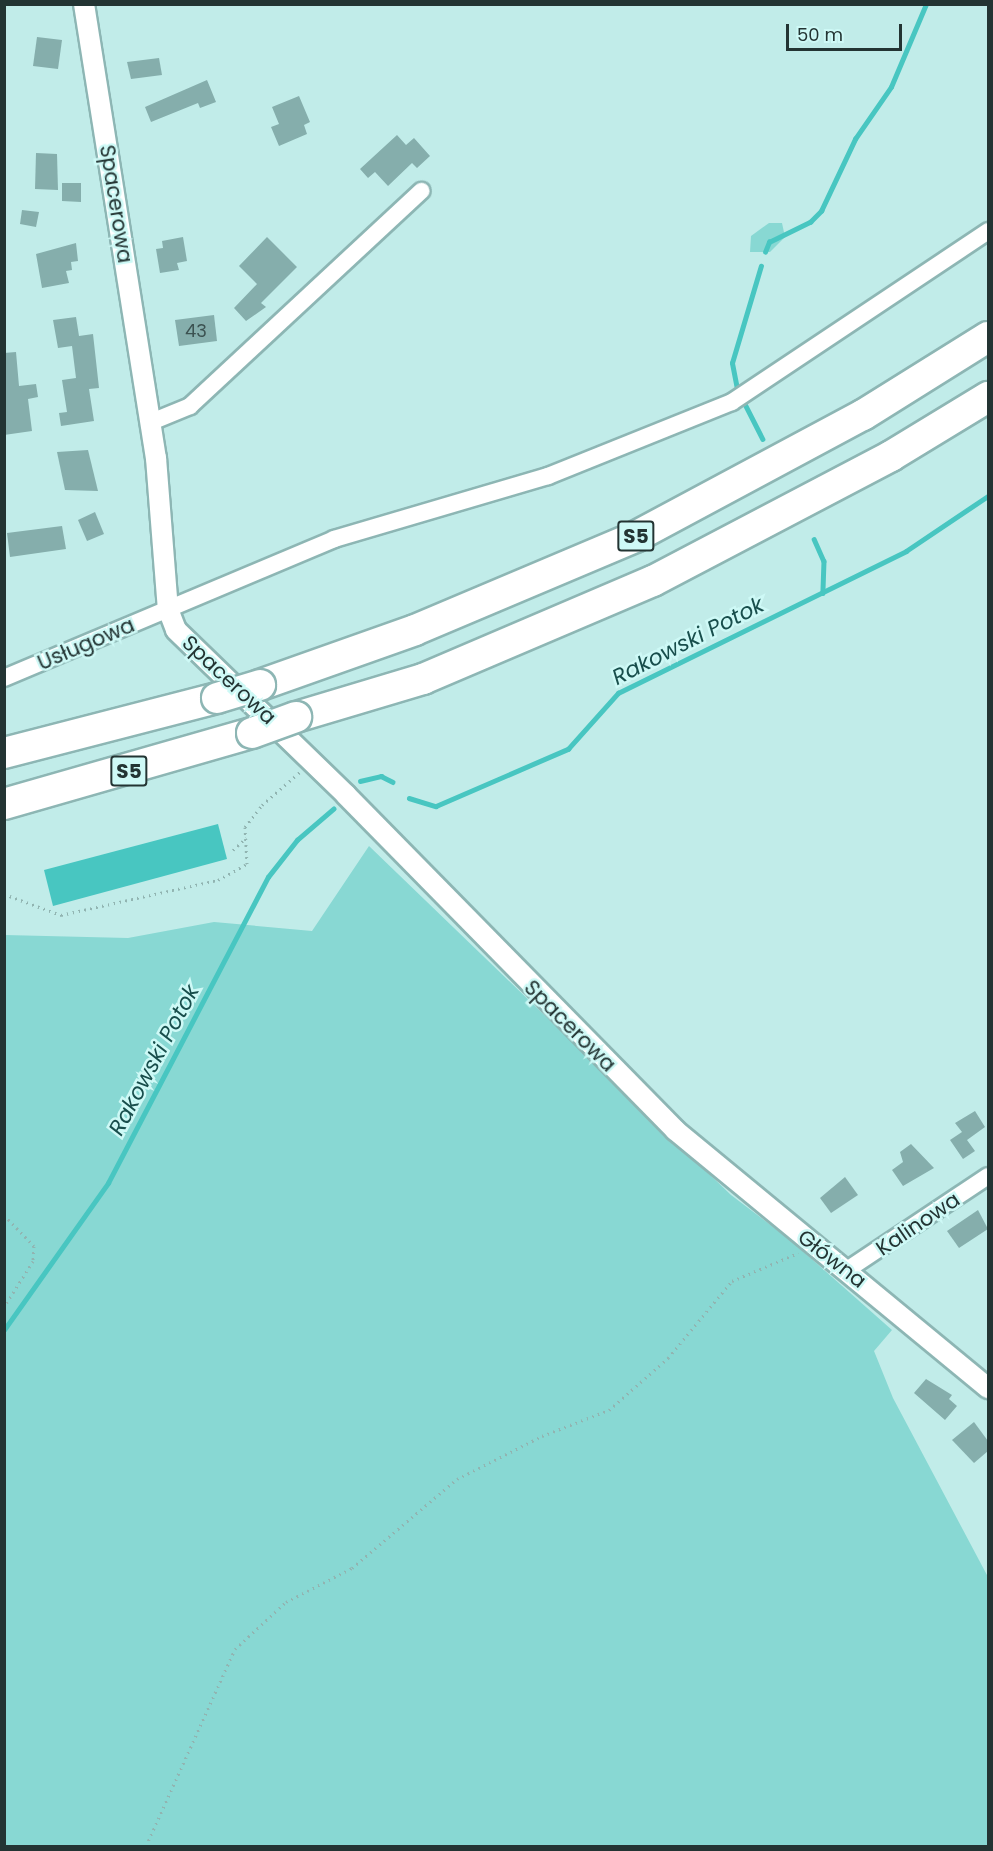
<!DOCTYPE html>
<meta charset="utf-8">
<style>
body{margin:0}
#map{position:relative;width:993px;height:1851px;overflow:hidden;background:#c1ece9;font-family:Poppins,sans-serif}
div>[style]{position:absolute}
.green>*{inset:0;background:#88d8d3}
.water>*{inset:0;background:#48c6c1}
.stream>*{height:4.5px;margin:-2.25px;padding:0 2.25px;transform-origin:2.25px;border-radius:2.25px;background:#48c6c1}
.building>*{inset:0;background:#85aeac}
.path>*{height:3px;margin-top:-1.5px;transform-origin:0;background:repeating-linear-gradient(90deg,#91b4b1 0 1.5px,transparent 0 6px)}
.roads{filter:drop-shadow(2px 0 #8db6b4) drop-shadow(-2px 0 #8db6b4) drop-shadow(0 2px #8db6b4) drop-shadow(0 -2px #8db6b4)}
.minor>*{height:16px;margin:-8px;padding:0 8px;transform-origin:8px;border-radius:8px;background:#fff}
.tertiary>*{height:20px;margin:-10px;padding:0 10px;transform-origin:10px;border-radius:10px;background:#fff}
.motorway>*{height:30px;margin:-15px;padding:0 15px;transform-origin:15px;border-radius:15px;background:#fff}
.bridges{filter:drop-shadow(2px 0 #8db6b4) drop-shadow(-2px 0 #8db6b4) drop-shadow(0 2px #8db6b4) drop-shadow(0 -2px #8db6b4)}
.motorway-bridge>*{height:30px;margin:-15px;padding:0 15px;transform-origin:15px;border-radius:15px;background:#fff}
span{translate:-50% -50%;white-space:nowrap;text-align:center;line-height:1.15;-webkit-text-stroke:5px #cef9f6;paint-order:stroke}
.number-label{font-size:18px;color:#3c5251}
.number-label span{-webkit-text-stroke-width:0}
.shield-label span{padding:2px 4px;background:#cef9f6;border:2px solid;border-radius:4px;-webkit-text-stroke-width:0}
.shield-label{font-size:20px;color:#233433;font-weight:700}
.street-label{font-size:21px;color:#233433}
.water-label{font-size:22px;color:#184e4c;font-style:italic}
.frame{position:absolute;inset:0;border:6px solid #233433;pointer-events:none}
.scale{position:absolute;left:786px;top:24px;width:116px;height:27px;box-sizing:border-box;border:3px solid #233433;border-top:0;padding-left:8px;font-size:18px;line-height:21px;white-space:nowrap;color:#233433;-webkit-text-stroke:4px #cef9f6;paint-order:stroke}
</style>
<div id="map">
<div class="green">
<div style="clip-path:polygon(769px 223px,782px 223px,785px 237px,770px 252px,750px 252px,751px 236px)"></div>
<div style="clip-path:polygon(369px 846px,731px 1195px,789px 1239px,892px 1330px,874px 1351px,893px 1398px,988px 1577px,988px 1846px,5px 1846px,5px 935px,128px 938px,214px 922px,312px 931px)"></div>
</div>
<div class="water">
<div style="clip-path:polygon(218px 824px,227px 859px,53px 906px,44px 870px)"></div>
</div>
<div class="stream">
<div style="left:765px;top:252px;width:11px;rotate:-68deg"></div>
<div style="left:769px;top:242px;width:46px;rotate:-26deg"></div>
<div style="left:810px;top:222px;width:16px;rotate:-45deg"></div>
<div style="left:821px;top:211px;width:80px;rotate:-64.7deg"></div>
<div style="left:855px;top:139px;width:63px;rotate:-55.3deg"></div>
<div style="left:891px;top:87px;width:90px;rotate:-67.1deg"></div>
<div style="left:737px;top:389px;width:26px;rotate:-101deg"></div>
<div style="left:732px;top:363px;width:101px;rotate:-73.4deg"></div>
<div style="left:745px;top:404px;width:39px;rotate:63deg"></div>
<div style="left:814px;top:539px;width:24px;rotate:66deg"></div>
<div style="left:824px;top:561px;width:32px;rotate:92deg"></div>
<div style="left:360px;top:781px;width:22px;rotate:-13deg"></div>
<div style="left:381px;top:776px;width:13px;rotate:27deg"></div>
<div style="left:409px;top:798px;width:28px;rotate:17deg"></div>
<div style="left:436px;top:806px;width:144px;rotate:-23.4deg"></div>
<div style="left:568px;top:749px;width:75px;rotate:-48.2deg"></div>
<div style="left:618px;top:693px;width:321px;rotate:-26.2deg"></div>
<div style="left:906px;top:551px;width:99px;rotate:-33.9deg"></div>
<div style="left:4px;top:1330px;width:180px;rotate:-54.7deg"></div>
<div style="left:108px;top:1183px;width:345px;rotate:-62.4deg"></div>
<div style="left:268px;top:877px;width:47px;rotate:-51.9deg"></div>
<div style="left:297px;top:840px;width:48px;rotate:-40.7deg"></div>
</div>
<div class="building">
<div style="clip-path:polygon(37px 37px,62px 40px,58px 69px,33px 66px)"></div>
<div style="clip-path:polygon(159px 58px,162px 75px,131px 79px,127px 62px)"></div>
<div style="clip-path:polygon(207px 80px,216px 102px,200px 108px,198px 103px,151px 122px,145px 107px)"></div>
<div style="clip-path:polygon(299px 96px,310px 122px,304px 125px,307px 134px,279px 146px,271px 127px,279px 124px,272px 107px)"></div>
<div style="clip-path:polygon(397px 135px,406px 145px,414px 138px,430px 156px,417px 168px,412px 163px,388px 186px,375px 172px,368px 178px,360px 169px)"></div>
<div style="clip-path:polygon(36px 153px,57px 154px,58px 190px,35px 189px)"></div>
<div style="clip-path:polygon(62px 183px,81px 183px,81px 202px,62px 201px)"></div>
<div style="clip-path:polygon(22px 210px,39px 212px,36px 227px,20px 224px)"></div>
<div style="clip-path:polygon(183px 237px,187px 261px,177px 263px,179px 270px,160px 273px,156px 249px,163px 248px,162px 241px)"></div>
<div style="clip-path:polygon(267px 237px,297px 267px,261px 303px,266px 307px,246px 321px,234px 308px,257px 284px,239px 266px)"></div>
<div style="clip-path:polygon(76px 243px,78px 261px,71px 262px,72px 270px,66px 271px,69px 283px,42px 288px,36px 254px)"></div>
<div style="clip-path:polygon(214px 315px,217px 341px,179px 346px,175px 320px)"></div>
<div style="clip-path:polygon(76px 317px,79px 336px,93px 334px,99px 388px,89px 389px,94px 421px,61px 426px,59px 413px,67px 412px,62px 380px,76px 378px,72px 346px,58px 348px,53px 320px)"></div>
<div style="clip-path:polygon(16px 352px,19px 386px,36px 384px,38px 397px,28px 399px,32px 431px,4px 435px,4px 353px)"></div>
<div style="clip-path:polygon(88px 450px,98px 491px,65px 490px,57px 452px)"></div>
<div style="clip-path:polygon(95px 512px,104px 534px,87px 541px,78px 520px)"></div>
<div style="clip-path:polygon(62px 526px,66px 549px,10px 557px,7px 533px)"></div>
<div style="clip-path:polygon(975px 1111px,985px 1127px,967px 1140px,975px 1151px,963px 1159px,950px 1140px,962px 1132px,955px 1123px)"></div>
<div style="clip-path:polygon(911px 1144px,934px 1168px,903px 1186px,892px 1170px,903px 1162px,900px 1152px)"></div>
<div style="clip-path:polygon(845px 1177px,858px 1195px,831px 1213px,820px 1198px)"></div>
<div style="clip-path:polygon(978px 1210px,988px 1229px,959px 1248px,947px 1231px)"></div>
<div style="clip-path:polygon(926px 1379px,952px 1395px,949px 1399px,957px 1406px,945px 1420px,914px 1393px)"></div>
<div style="clip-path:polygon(974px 1422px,988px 1441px,988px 1451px,974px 1463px,952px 1440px)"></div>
</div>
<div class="path">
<div style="left:233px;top:850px;width:18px;rotate:-43deg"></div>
<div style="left:4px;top:894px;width:61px;rotate:20.2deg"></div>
<div style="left:61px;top:915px;width:161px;rotate:-12.6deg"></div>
<div style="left:218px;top:880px;width:33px;rotate:-29deg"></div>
<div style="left:247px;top:864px;width:37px;rotate:-93deg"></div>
<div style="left:245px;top:827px;width:28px;rotate:-52deg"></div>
<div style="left:262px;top:805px;width:50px;rotate:-41deg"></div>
<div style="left:4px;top:1215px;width:43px;rotate:45.9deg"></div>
<div style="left:34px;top:1246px;width:15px;rotate:94deg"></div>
<div style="left:33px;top:1261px;width:54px;rotate:122.2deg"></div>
<div style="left:146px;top:1846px;width:216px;rotate:-65.7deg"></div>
<div style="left:235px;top:1649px;width:69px;rotate:-42.7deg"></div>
<div style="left:286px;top:1602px;width:74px;rotate:-27.3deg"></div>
<div style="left:352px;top:1568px;width:138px;rotate:-40.3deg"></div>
<div style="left:457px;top:1479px;width:95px;rotate:-26.8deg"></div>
<div style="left:542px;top:1436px;width:72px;rotate:-21.2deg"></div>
<div style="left:609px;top:1410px;width:79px;rotate:-41.4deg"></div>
<div style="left:668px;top:1358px;width:100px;rotate:-50.3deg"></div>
<div style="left:732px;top:1281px;width:72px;rotate:-23deg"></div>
</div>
<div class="roads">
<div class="minor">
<div style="left:151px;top:422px;width:42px;rotate:-22.3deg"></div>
<div style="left:190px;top:406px;width:316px;rotate:-42.9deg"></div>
<div style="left:4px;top:678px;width:358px;rotate:-22.8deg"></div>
<div style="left:334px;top:539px;width:223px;rotate:-16.4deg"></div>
<div style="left:548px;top:476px;width:198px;rotate:-21.9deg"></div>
<div style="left:732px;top:402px;width:308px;rotate:-33.7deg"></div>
<div style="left:847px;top:1270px;width:169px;rotate:-33.7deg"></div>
</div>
<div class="tertiary">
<div style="left:84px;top:4px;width:460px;rotate:81deg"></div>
<div style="left:156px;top:458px;width:151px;rotate:85.5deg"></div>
<div style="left:168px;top:609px;width:22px;rotate:69deg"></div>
<div style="left:176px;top:630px;width:237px;rotate:44.1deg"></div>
<div style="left:346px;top:795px;width:470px;rotate:45.5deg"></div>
<div style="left:675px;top:1130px;width:406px;rotate:39.5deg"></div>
</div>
<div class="motorway">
<div style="left:260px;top:685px;width:164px;rotate:-19.5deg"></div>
<div style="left:415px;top:630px;width:239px;rotate:-22.9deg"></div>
<div style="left:635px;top:537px;width:259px;rotate:-28.2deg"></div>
<div style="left:863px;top:415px;width:147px;rotate:-32deg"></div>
<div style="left:296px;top:717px;width:133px;rotate:-16.7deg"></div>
<div style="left:423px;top:679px;width:250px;rotate:-23.1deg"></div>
<div style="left:653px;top:581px;width:269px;rotate:-27.7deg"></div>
<div style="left:891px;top:456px;width:114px;rotate:-31.3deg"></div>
<div style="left:4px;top:753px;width:220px;rotate:-14.5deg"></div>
<div style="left:4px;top:804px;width:258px;rotate:-16deg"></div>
</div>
</div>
<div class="bridges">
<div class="motorway-bridge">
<div style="left:217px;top:698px;width:45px;rotate:-16.8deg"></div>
<div style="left:252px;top:733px;width:47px;rotate:-20deg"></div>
</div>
</div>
<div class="number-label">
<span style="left:196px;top:331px">43</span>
</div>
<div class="shield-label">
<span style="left:636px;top:536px">S5</span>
<span style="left:129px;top:771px">S5</span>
</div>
<div class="street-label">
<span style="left:116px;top:204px;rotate:81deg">Spacerowa</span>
<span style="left:86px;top:644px;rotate:-23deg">Usługowa</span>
<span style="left:229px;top:680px;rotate:43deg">Spacerowa</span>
<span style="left:570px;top:1026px;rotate:45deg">Spacerowa</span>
<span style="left:918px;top:1224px;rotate:-34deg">Kalinowa</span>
<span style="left:832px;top:1259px;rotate:38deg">Główna</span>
</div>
<div class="water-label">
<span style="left:688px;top:641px;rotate:-27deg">Rakowski Potok</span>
<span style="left:154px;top:1060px;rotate:-62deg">Rakowski Potok</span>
</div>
<div class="frame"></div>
<div class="scale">50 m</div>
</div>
